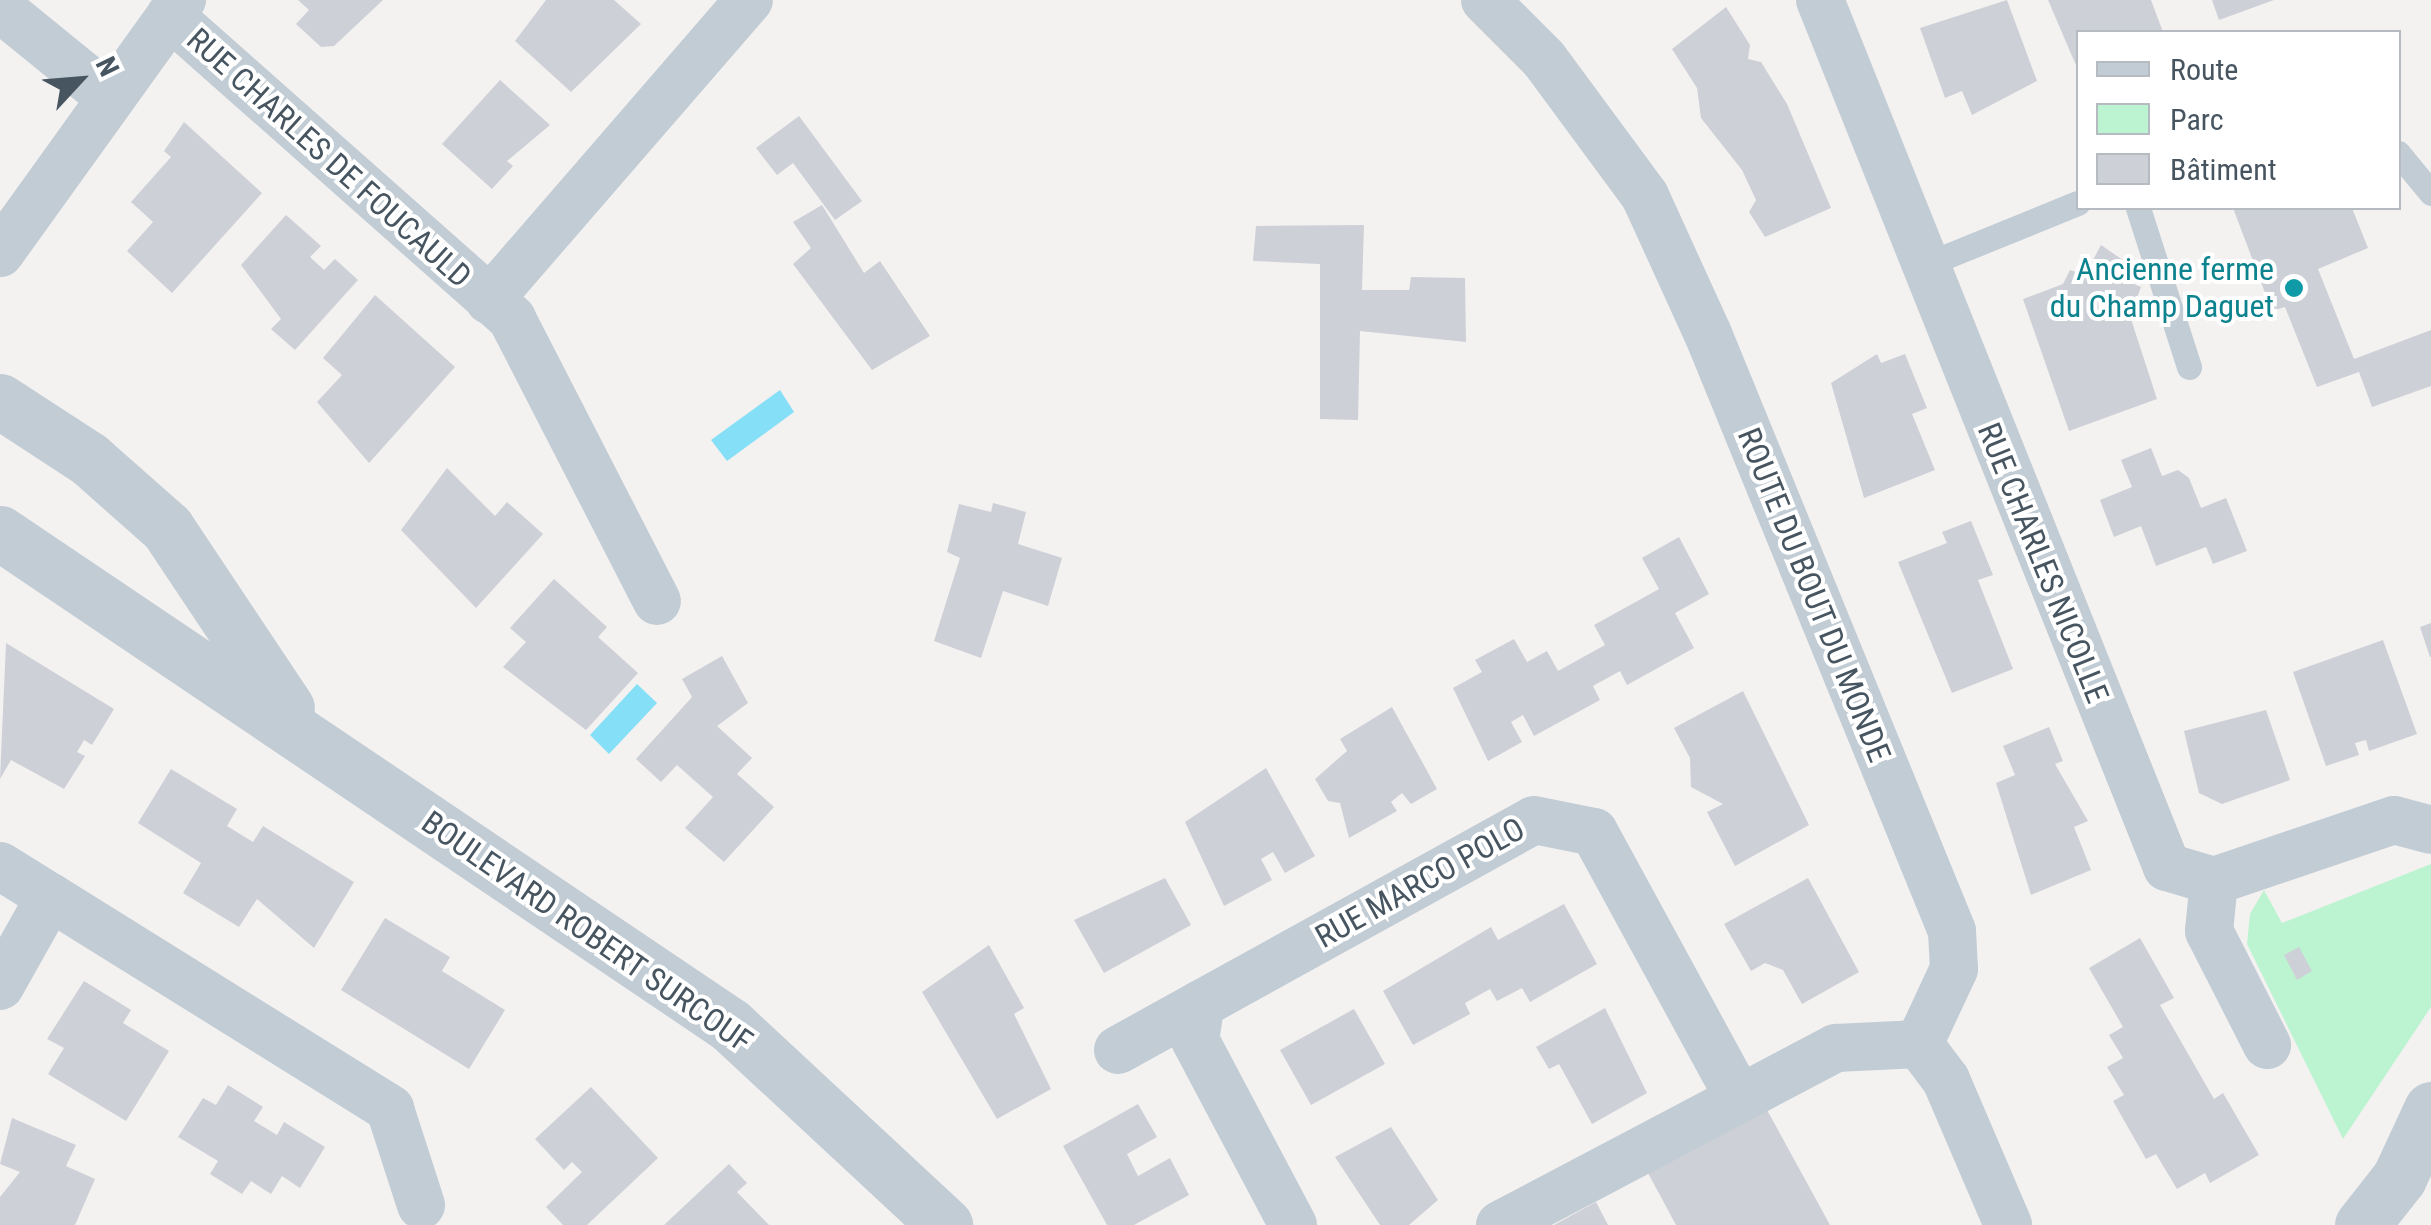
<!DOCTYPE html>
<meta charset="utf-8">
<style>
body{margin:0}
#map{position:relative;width:2431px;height:1225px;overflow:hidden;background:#f4f1f1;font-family:"Roboto Condensed",sans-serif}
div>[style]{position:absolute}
.green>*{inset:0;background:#bcf4d2}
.water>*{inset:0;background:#85dff6}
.building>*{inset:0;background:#cdd0d6}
.service>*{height:25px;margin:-12.5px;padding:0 12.5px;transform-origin:12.5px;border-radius:12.5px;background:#c1ccd4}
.minor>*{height:48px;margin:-24px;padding:0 24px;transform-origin:24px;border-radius:24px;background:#c1ccd4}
.tertiary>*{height:55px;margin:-27.5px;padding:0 27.5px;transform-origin:27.5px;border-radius:27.5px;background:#c1ccd4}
.dots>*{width:28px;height:28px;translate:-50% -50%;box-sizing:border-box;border:5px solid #fff;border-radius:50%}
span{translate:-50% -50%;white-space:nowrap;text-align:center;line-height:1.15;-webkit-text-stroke:8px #fff;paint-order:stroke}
.street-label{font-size:32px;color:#475561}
.culture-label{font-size:32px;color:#0d838f}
.right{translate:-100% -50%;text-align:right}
.legend{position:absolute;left:2076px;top:30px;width:325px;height:180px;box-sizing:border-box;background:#fff;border:2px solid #b5bbc0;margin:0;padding:12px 18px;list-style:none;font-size:30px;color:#475561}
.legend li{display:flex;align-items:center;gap:20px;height:50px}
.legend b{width:50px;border:2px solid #b5bbc0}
.north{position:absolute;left:30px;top:30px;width:100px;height:100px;-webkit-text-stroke:8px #fff;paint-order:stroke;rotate:64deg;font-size:28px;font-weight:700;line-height:40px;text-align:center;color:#475561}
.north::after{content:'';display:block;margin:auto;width:35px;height:45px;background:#475561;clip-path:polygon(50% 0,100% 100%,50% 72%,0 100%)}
</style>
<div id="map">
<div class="green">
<div style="clip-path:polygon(2431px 864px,2431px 1007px,2343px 1139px,2247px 944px,2250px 914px,2264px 890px,2282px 923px)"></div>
</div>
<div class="water">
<div style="clip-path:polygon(780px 390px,794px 412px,727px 461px,711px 440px)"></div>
<div style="clip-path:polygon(637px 684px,657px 703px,609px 754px,590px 735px)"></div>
</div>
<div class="building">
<div style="clip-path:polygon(298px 0,383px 0,334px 46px,321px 47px,296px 24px,309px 10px)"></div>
<div style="clip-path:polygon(546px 0,614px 0,641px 24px,571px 92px,515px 41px)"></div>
<div style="clip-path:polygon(2007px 0,2037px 81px,1972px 115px,1962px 91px,1945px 98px,1920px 28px)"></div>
<div style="clip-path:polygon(2048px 0,2151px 0,2163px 32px,2078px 32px,2078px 70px)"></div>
<div style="clip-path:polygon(2212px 0,2274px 0,2219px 20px)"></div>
<div style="clip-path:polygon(1726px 7px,1750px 45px,1748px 59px,1761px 62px,1787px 104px,1831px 208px,1765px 237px,1749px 212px,1756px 200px,1742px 170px,1701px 118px,1697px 88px,1672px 49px)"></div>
<div style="clip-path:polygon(500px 80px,550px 125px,507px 161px,513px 166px,492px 189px,442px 144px)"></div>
<div style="clip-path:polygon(799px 116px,862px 201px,835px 220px,793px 163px,777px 175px,756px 148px)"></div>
<div style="clip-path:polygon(184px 122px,262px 193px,172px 293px,127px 251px,153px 222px,131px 202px,171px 157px,164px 151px)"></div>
<div style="clip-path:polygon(822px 205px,864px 273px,880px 261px,930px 336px,872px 370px,793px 264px,811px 248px,793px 222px)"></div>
<div style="clip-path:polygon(2233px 208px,2352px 208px,2368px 248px,2318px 269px,2354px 359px,2431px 330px,2431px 386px,2372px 407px,2359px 372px,2317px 387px,2285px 307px,2272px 311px)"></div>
<div style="clip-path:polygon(286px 215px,321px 246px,310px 257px,324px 270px,335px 259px,358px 280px,295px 350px,271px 329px,281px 319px,241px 265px)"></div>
<div style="clip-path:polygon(1364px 225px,1362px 290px,1409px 290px,1411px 277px,1465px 278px,1466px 342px,1360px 331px,1358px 420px,1320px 419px,1320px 264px,1253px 261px,1256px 226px)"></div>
<div style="clip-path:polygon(2101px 245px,2133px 267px,2131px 283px,2141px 287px,2130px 316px,2157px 399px,2069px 431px,2023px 299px,2063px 284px,2070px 270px,2085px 275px)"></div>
<div style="clip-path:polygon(375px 295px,455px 367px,369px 463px,317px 402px,342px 375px,323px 358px)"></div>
<div style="clip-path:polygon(1877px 354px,1881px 363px,1905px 354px,1927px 408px,1912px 414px,1935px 470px,1864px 498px,1831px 383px)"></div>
<div style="clip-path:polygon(2151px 448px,2162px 476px,2178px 470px,2189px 478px,2201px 508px,2226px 498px,2247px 551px,2213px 564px,2206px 547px,2156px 566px,2141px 526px,2114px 537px,2100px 500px,2132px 487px,2121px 460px)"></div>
<div style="clip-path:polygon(447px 468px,495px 516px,507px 502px,543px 534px,476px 608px,401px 530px)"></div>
<div style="clip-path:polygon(993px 503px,1026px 512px,1018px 544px,1062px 558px,1048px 606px,1003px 591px,981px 658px,934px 641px,960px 558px,947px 552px,959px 504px,991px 512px)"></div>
<div style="clip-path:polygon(1971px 521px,1993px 575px,1978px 580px,2013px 669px,1952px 693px,1898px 562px,1947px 543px,1942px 532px)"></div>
<div style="clip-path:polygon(1679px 537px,1709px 594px,1675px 613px,1694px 648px,1627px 685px,1620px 671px,1593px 686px,1600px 700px,1534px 736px,1523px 715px,1511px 722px,1522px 742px,1488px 761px,1453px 688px,1482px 672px,1475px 660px,1514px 639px,1527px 662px,1547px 651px,1558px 671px,1605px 645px,1594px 625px,1659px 589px,1642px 558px)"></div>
<div style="clip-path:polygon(554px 579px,607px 627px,598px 637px,638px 673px,586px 730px,503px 667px,526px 642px,510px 628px)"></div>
<div style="clip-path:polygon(2431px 623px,2431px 657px,2430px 657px,2420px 627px)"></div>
<div style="clip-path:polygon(2383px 640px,2417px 734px,2369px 751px,2366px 740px,2355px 743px,2359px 755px,2326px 766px,2293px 672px)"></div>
<div style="clip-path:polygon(6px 643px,114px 709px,92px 745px,84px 740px,77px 752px,85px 756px,64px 789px,11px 760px,0 779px)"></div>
<div style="clip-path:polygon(722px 656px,748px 703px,717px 726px,752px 758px,737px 774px,774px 807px,724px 862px,685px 828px,713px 797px,677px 765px,661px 782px,636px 759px,692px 697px,682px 679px)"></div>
<div style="clip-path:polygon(1743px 691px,1809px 825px,1735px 866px,1707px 812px,1723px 804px,1691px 787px,1690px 758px,1674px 728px)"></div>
<div style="clip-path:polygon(1392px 707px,1437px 789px,1411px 804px,1402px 793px,1391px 802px,1397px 811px,1349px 838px,1340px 803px,1328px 801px,1315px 779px,1347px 751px,1340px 739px)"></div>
<div style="clip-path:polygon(2266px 710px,2290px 780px,2222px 804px,2199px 793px,2184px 731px)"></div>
<div style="clip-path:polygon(2049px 727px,2063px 761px,2055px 764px,2088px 821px,2074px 827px,2091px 870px,2031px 895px,1996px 783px,2015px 775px,2003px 746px)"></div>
<div style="clip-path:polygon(1266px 768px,1315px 856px,1285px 873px,1273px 852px,1261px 859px,1272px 880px,1224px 906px,1185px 822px)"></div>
<div style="clip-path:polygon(171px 769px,237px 809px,227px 826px,253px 842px,263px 826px,354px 882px,314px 948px,257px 899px,239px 927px,183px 893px,201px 863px,138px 823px)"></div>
<div style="clip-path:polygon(1165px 878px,1191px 925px,1104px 973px,1074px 920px)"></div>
<div style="clip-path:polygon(1808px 878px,1859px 972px,1802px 1004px,1783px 970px,1765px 963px,1751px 971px,1724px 924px)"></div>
<div style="clip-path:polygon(1564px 904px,1597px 964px,1530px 1002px,1522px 988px,1497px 1001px,1490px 989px,1465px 1003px,1470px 1014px,1413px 1045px,1383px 991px,1491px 927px,1498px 940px)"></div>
<div style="clip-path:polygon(385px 918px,450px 957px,442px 971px,505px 1010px,469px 1069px,341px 990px)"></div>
<div style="clip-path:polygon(2140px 938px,2174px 998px,2160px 1005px,2214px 1099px,2223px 1093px,2259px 1155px,2210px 1183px,2205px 1173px,2177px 1189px,2156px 1154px,2146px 1159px,2113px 1101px,2124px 1095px,2107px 1067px,2123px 1058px,2109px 1035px,2123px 1027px,2089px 968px)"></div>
<div style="clip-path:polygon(989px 945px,1024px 1008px,1014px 1014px,1051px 1089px,997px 1119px,922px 992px)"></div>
<div style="clip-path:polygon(2299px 947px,2312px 971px,2297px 980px,2284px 955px)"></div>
<div style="clip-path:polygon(84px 981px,131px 1010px,123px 1023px,169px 1051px,126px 1121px,48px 1074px,64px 1048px,47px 1039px)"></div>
<div style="clip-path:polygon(1605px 1008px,1647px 1093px,1592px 1124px,1559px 1064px,1549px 1069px,1536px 1047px)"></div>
<div style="clip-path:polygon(1354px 1009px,1385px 1064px,1311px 1105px,1280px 1050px)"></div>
<div style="clip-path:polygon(228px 1085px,263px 1107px,254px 1121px,277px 1135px,284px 1122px,325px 1147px,300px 1188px,282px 1176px,271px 1194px,251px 1181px,242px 1194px,210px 1174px,218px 1161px,178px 1137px,203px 1098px,216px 1105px)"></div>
<div style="clip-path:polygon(591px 1087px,658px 1158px,587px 1225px,563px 1225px,546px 1207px,582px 1172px,572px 1162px,564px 1170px,535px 1139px)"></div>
<div style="clip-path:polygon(1138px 1104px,1157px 1137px,1127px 1154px,1138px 1176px,1170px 1158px,1189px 1195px,1134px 1225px,1107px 1225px,1063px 1146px)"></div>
<div style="clip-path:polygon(1766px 1108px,1830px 1225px,1676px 1225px,1648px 1173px)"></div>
<div style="clip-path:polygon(12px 1118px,76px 1145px,66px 1166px,95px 1179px,75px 1225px,0 1225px,0 1197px,20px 1172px,0 1164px)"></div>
<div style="clip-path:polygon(1391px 1127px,1438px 1200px,1409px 1225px,1380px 1225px,1335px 1157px)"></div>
<div style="clip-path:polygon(729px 1164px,747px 1183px,737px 1192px,769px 1225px,664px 1225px)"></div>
<div style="clip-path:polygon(1596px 1202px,1608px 1225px,1554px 1225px)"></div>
</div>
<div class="service">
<div style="left:2398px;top:153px;width:52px;rotate:50.5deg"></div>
<div style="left:2138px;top:208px;width:167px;rotate:72.2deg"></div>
<div style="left:1925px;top:265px;width:165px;rotate:-22.1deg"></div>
</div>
<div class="minor">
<div style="left:1485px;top:0;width:83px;rotate:45deg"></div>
<div style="left:1544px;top:59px;width:170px;rotate:53.6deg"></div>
<div style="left:1645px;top:196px;width:152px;rotate:65.5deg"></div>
<div style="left:1708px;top:334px;width:645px;rotate:67.77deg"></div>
<div style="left:1952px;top:931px;width:38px;rotate:87deg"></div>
<div style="left:1954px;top:969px;width:83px;rotate:115deg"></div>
<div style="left:1820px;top:0;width:934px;rotate:68.19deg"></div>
<div style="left:2167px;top:867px;width:49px;rotate:16.6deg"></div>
<div style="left:2214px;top:881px;width:190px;rotate:-18.7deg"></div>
<div style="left:2394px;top:820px;width:38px;rotate:15deg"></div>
<div style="left:0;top:8px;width:138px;rotate:39.1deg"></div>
<div style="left:170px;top:16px;width:457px;rotate:41.5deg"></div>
<div style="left:512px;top:319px;width:317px;rotate:62.8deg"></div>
<div style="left:0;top:253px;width:312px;rotate:-54.3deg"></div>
<div style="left:489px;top:300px;width:397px;rotate:-49.1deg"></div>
<div style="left:0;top:866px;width:59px;rotate:31.8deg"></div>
<div style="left:50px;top:897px;width:102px;rotate:119.3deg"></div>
<div style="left:2214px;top:881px;width:50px;rotate:95.7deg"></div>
<div style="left:2209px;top:931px;width:128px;rotate:63deg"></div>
<div style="left:50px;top:897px;width:401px;rotate:31.9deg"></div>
<div style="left:390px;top:1109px;width:101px;rotate:72.1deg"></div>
<div style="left:1919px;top:1044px;width:45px;rotate:53.1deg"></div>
<div style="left:1946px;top:1080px;width:158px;rotate:66.8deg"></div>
<div style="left:1118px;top:1050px;width:95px;rotate:-29deg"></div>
<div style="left:1293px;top:1225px;width:209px;rotate:-117.9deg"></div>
<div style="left:1195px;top:1040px;width:36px;rotate:-81deg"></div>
<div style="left:1201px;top:1004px;width:380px;rotate:-28.9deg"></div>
<div style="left:1534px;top:820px;width:61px;rotate:11.3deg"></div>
<div style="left:1594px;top:832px;width:298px;rotate:61.4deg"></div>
<div style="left:1500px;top:1225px;width:380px;rotate:-27.8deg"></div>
<div style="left:1836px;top:1048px;width:83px;rotate:-2.8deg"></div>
</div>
<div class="tertiary">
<div style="left:0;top:401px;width:106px;rotate:33.1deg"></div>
<div style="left:89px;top:459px;width:104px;rotate:41.5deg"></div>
<div style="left:167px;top:528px;width:216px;rotate:56.3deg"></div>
<div style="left:0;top:533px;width:880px;rotate:33.98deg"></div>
<div style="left:730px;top:1025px;width:294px;rotate:42.9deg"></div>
<div style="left:2362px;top:1225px;width:60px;rotate:-51.8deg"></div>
<div style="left:2399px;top:1178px;width:76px;rotate:-65.1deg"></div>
</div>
<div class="dots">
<div style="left:2294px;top:288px;background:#0f9aa8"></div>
</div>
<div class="street-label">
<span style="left:329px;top:158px;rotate:42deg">RUE CHARLES DE FOUCAULD</span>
<span style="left:2043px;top:563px;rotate:68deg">RUE CHARLES NICOLLE</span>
<span style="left:1814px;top:595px;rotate:68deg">ROUTE DU BOUT DU MONDE</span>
<span style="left:1420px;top:883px;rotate:-29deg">RUE MARCO POLO</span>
<span style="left:587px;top:932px;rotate:35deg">BOULEVARD ROBERT SURCOUF</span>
</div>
<div class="culture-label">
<span class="right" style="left:2274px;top:288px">Ancienne ferme<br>du Champ Daguet</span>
</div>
<ul class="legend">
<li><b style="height:12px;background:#c1ccd4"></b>Route</li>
<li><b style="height:28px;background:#bcf4d2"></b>Parc</li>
<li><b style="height:28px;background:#cdd0d6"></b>Bâtiment</li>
</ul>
<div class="north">N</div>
</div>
